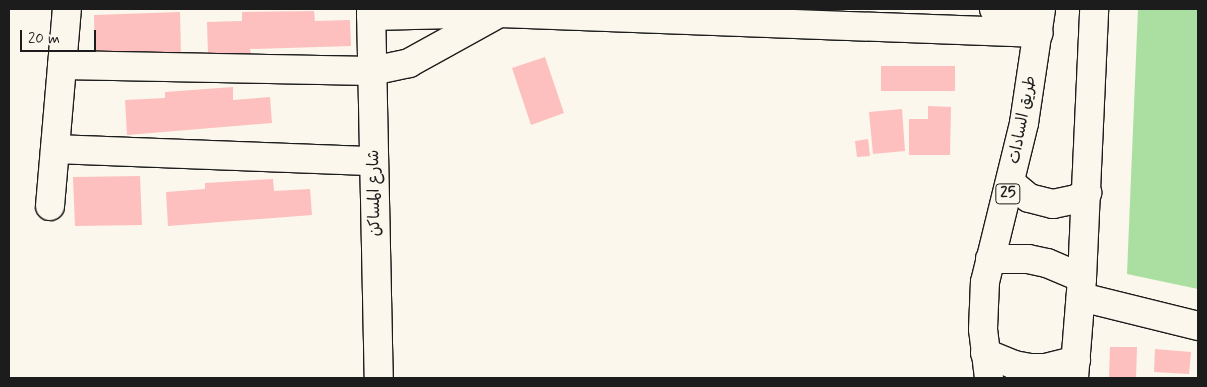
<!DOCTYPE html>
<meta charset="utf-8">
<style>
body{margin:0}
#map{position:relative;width:1207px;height:387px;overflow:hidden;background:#fbf7ec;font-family:Mynerve,"Playpen Sans Arabic",sans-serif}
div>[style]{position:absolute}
.green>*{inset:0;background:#aadfa1}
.building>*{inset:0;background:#fdc0be}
.roads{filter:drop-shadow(1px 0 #1c1c1c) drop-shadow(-1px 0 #1c1c1c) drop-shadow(0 1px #1c1c1c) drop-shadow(0 -1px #1c1c1c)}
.minor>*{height:28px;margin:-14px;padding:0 14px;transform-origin:14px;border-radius:14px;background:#fbf7ec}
.major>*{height:28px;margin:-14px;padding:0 14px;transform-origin:14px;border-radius:14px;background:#fbf7ec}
span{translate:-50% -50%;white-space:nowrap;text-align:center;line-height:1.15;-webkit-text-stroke:4px #fbf7ec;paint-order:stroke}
.shield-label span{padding:1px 4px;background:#fbf7ec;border:1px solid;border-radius:4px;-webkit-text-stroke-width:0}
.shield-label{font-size:15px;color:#1c1c1c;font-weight:700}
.street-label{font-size:16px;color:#1c1c1c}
.frame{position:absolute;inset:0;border:10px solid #1c1c1c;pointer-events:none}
.scale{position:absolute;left:20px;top:30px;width:76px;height:22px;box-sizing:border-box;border:2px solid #1c1c1c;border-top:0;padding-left:6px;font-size:15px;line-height:18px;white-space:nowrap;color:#1c1c1c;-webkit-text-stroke:4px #fbf7ec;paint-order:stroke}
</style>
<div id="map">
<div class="green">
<div style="clip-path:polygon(1138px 9px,1198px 9px,1198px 289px,1127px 274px)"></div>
</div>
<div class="building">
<div style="clip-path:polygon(314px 11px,315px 21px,350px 20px,351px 46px,250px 49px,251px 54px,208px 55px,207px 22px,242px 21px,242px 12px)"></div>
<div style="clip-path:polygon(180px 12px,181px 56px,95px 59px,94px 15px)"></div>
<div style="clip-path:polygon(545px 57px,564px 113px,531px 125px,512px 68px)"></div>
<div style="clip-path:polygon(881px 66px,955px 66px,955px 91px,881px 91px)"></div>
<div style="clip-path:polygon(233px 87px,233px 100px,270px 97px,272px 123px,127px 135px,125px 100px,165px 98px,165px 92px)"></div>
<div style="clip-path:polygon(928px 106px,951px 107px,950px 155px,909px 155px,909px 119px,928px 119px)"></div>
<div style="clip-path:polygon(902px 109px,905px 151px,873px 154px,869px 112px)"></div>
<div style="clip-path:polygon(868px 139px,870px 156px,857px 157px,855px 141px)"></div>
<div style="clip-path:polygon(140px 176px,142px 225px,75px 226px,73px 177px)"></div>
<div style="clip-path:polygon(273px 179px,274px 191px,310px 189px,312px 215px,168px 226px,166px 192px,205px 189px,205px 183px)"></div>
<div style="clip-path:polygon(1110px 347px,1137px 347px,1136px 378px,1109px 378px)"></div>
<div style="clip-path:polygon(1155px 349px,1191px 352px,1189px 374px,1154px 372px)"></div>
</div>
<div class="roads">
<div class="minor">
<div style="left:371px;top:9px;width:369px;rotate:88.8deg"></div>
<div style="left:994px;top:9px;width:12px;rotate:20deg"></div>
<div style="left:1005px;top:13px;width:34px;rotate:3deg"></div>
<div style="left:371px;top:16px;width:129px;rotate:-1.3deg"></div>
<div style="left:500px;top:13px;width:539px;rotate:2.13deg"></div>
<div style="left:62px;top:65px;width:310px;rotate:1.1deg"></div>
<div style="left:372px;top:71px;width:38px;rotate:-12deg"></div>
<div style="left:409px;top:63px;width:97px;rotate:-28.9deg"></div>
<div style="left:55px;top:149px;width:319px;rotate:2.2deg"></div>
<div style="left:50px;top:206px;width:198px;rotate:-85.1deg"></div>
<div style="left:1081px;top:297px;width:121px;rotate:13.9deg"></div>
</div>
<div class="major">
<div style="left:1011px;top:183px;width:23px;rotate:40deg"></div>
<div style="left:1029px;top:198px;width:25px;rotate:14deg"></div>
<div style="left:1053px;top:204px;width:24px;rotate:-12deg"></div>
<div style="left:1076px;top:199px;width:13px;rotate:-29deg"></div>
<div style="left:990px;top:259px;width:38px"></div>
<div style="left:1028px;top:259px;width:19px;rotate:12deg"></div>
<div style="left:1047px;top:263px;width:38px;rotate:23deg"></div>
<div style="left:985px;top:353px;width:31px;rotate:22deg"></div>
<div style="left:1014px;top:365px;width:15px;rotate:11deg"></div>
<div style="left:1029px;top:368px;width:16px"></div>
<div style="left:1045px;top:368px;width:32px;rotate:-14deg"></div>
<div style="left:989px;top:378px;width:49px;rotate:-97deg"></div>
<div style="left:983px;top:329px;width:47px;rotate:-87.6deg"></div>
<div style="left:985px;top:282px;width:164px;rotate:-76.2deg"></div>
<div style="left:1024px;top:123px;width:115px;rotate:-81.5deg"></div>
<div style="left:1074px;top:378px;width:100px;rotate:-85.4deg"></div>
<div style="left:1082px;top:278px;width:269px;rotate:-87.4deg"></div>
</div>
</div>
<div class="shield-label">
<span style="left:1008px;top:194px">25</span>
</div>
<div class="street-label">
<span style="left:1023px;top:120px;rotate:-79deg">طريق السادات</span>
<span style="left:375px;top:193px;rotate:-91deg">شارع المساكن</span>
</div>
<div class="frame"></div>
<div class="scale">20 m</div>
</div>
